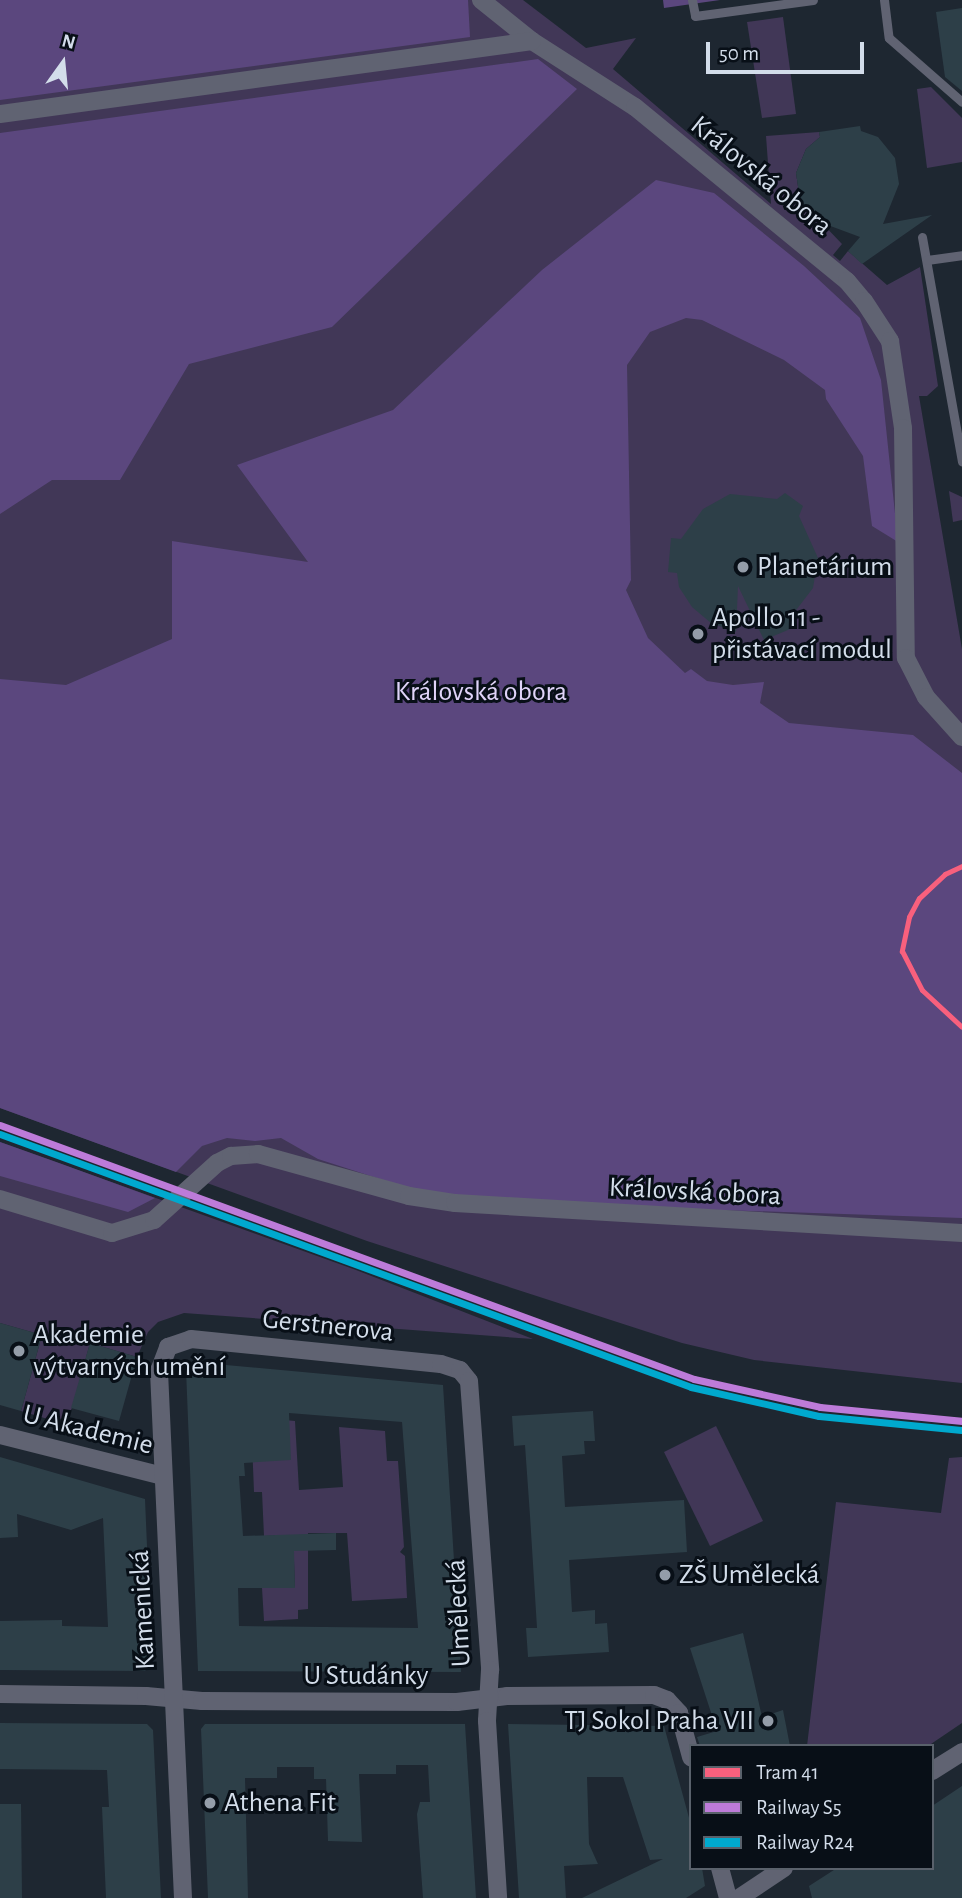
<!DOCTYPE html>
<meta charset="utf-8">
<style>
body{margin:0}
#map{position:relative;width:962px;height:1898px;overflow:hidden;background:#1e2731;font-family:"Alegreya Sans",sans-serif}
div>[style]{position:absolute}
.green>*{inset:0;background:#413757}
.forest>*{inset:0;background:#5b477e}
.building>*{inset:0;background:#2d3f48}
.lane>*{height:9px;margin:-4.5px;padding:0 4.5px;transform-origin:4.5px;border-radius:4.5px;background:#606372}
.street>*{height:18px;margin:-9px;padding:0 9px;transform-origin:9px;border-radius:9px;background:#606372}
.rail-1>*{height:7px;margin:-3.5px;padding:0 3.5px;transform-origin:3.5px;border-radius:3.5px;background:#bd7bd9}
.rail-2>*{height:7px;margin:-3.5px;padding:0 3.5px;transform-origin:3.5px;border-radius:3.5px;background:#00a9ce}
.tram-1>*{height:5px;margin:-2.5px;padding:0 2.5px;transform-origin:2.5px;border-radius:2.5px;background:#f8607d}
.dots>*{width:19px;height:19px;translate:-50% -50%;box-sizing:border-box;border:4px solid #080f17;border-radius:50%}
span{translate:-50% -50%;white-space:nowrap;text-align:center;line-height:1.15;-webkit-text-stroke:6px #080f17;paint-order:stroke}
.street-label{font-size:28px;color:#d3ddea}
.poi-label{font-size:28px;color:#d3ddea}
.left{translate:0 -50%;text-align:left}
.right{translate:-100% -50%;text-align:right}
.park-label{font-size:28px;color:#e0d4f9}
.legend{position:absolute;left:689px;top:1744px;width:245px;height:126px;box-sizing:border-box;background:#080f17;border:2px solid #59616b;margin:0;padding:9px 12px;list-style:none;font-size:21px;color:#d3ddea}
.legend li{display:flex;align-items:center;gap:14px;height:35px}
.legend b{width:35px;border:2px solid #59616b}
.north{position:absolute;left:28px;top:28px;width:70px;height:70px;-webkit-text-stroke:5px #080f17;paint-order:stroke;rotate:15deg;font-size:19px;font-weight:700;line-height:28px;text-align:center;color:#d3ddea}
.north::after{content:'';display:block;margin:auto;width:24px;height:32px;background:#d3ddea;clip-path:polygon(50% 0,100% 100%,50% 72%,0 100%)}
.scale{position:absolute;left:706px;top:42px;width:158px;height:32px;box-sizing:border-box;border:4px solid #d3ddea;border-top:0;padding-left:9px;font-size:21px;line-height:24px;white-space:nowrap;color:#d3ddea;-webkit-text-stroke:5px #080f17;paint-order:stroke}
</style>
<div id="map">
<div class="green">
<div style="clip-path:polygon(0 0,523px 0,586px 48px,636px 38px,613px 69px,771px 204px,766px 136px,819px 132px,820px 137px,806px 149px,796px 173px,800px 200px,842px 244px,833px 255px,840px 261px,848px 251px,887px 285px,920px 267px,938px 386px,927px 396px,919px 396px,962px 649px,962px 1383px,754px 1360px,682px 1343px,367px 1241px,0 1108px)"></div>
<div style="clip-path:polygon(783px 17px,796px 114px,762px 118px,747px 22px)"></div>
<div style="clip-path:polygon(931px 87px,962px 118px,962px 162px,927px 168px,917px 89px)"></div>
<div style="clip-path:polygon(949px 491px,962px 497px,962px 520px,953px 522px)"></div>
<div style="clip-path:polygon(0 1142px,356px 1270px,533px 1339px,184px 1313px,158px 1322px,148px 1332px,137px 1357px,90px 1343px,72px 1408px,66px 1418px,51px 1420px,21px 1411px,42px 1335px,0 1323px)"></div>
<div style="clip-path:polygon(251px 1417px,295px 1421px,299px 1490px,343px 1487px,339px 1427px,385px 1431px,387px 1461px,398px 1461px,404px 1547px,400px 1552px,405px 1556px,407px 1598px,352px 1601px,347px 1533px,308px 1533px,308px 1609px,298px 1610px,298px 1619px,264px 1621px,262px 1588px,295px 1588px,293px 1535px,264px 1536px,262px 1492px,254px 1492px)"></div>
<div style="clip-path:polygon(716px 1426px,763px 1521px,710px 1546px,664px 1452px)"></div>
<div style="clip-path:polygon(962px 1457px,962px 1723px,928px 1746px,807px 1746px,836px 1502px,941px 1513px,949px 1458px)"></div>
</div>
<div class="forest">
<div style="clip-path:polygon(0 0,468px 0,470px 37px,0 100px)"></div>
<div style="clip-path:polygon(663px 0,720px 0,664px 8px)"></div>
<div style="clip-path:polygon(538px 59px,577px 89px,332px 327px,189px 364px,120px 480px,52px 480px,0 514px,0 133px)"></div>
<div style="clip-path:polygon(656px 180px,714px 193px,804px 266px,860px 318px,881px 380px,898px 542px,872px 526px,863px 456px,826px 399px,825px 390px,784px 360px,702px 320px,686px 318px,650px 332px,627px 365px,631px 580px,626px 590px,648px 638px,685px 673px,691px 669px,707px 681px,733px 685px,764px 682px,760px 703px,789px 723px,913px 735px,962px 773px,962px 1218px,512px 1203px,417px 1191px,318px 1159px,281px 1138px,255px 1141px,227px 1138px,202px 1146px,176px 1172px,0 1108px,0 679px,66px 685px,172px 639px,172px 541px,308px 562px,237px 465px,393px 410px,542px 270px)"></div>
<div style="clip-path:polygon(0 1142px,59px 1163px,155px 1198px,128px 1212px,0 1176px)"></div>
</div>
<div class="building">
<div style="clip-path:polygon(962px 8px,962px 91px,945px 77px,936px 12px)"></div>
<div style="clip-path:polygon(860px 126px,861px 131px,878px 137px,895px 158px,899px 184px,883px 224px,932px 215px,862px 264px,848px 251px,860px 237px,817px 221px,800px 200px,796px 173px,806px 149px,820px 137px,819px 132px)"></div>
<div style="clip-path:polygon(785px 493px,803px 506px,799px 516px,818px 558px,813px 588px,790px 618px,795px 627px,764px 640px,738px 586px,736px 632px,711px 623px,692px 607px,679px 587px,677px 573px,668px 572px,671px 538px,681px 539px,703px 509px,730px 494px,777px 499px)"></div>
<div style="clip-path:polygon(0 1323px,42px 1335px,21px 1411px,0 1405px)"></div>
<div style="clip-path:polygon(90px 1343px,137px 1357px,119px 1421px,71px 1408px)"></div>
<div style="clip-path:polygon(evenodd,193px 1362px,443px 1385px,461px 1672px,198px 1671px,186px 1369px,193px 1362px,289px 1413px,402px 1422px,418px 1628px,239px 1626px,238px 1588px,295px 1588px,294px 1551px,336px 1550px,336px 1533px,243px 1536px,239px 1476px,245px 1476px,244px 1463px,291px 1460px,289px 1413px)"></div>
<div style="clip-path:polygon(593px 1411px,595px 1441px,584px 1441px,585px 1454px,562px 1456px,565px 1507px,684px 1500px,687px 1552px,569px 1560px,572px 1612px,595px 1610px,595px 1624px,607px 1623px,609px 1652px,528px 1657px,526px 1628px,537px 1628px,530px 1516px,525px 1445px,514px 1446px,512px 1416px)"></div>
<div style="clip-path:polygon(0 1457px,145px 1499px,152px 1664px,145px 1671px,0 1670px,0 1621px,62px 1620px,62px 1626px,108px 1627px,103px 1518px,71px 1530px,17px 1514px,18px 1537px,0 1538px)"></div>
<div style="clip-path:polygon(743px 1633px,762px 1717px,783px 1710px,790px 1746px,700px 1746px,697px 1737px,717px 1731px,690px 1648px)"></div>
<div style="clip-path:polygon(0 1723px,147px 1724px,153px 1730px,161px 1898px,106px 1898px,102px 1807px,109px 1807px,107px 1770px,0 1769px)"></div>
<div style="clip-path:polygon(205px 1724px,465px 1724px,476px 1898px,423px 1898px,417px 1814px,420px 1802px,430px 1802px,428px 1765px,396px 1765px,396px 1774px,359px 1774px,362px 1842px,328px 1841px,326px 1779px,314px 1779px,314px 1767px,277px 1767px,277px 1778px,245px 1778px,248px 1898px,208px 1898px,201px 1729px)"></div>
<div style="clip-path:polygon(508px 1724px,664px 1726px,691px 1825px,691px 1868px,702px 1868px,705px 1886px,686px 1898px,582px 1898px,663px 1859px,650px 1860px,623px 1777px,587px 1777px,589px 1844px,598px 1864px,564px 1866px,566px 1898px,519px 1898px)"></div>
<div style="clip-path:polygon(962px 1786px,962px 1898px,812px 1898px,809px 1886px,837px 1868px,932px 1868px,932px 1806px)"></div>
<div style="clip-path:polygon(0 1804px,21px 1804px,22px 1898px,0 1898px)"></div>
</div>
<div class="lane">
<div style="left:692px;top:0;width:16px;rotate:79deg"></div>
<div style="left:695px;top:16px;width:119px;rotate:-7.7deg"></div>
<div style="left:884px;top:0;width:38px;rotate:83deg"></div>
<div style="left:889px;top:38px;width:97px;rotate:41.2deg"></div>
<div style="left:922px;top:237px;width:228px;rotate:79.9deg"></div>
<div style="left:927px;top:260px;width:35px;rotate:-8deg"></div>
</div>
<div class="street">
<div style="left:481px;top:0;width:65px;rotate:38.8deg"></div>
<div style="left:532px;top:41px;width:122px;rotate:32.7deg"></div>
<div style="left:635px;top:107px;width:274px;rotate:39.4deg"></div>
<div style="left:847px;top:281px;width:26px;rotate:50deg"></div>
<div style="left:864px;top:301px;width:48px;rotate:57deg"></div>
<div style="left:890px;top:341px;width:88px;rotate:81.5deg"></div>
<div style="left:903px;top:428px;width:230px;rotate:89.3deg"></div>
<div style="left:906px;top:658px;width:44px;rotate:62.9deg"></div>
<div style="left:926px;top:697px;width:54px;rotate:48deg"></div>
<div style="left:0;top:114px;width:537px;rotate:-7.81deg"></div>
<div style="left:0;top:1199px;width:117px;rotate:16.9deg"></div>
<div style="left:112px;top:1233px;width:44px;rotate:-17.2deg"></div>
<div style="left:154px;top:1220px;width:85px;rotate:-42.1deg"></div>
<div style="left:217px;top:1163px;width:16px;rotate:-27deg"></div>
<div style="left:231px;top:1156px;width:27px;rotate:-4deg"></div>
<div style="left:258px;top:1154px;width:157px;rotate:15.5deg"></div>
<div style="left:409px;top:1196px;width:47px;rotate:8.7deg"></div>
<div style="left:455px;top:1203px;width:508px;rotate:3.39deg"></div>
<div style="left:0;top:1435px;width:168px;rotate:14.1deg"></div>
<div style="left:0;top:1694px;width:146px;rotate:0.8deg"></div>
<div style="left:146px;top:1696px;width:56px;rotate:5.1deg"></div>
<div style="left:202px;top:1701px;width:255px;rotate:0.2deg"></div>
<div style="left:457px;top:1702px;width:50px;rotate:-6.8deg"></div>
<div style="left:507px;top:1696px;width:147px;rotate:-0.4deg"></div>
<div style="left:654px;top:1695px;width:14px;rotate:21deg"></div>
<div style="left:667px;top:1700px;width:18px;rotate:47deg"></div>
<div style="left:679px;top:1713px;width:46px;rotate:74.7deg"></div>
<div style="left:932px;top:1771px;width:36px;rotate:-32deg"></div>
<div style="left:720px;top:1868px;width:31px;rotate:75deg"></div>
<div style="left:183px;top:1898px;width:528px;rotate:-92.61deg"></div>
<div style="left:159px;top:1371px;width:26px;rotate:-69deg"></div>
<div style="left:168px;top:1347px;width:24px;rotate:-19deg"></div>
<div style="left:191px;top:1339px;width:251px;rotate:5.7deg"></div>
<div style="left:441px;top:1364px;width:20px;rotate:18deg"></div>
<div style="left:460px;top:1370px;width:14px;rotate:51deg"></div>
<div style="left:469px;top:1381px;width:290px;rotate:85.8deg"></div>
<div style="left:490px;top:1670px;width:51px;rotate:93.4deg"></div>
<div style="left:487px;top:1721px;width:177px;rotate:86.4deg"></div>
<div style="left:739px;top:1898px;width:54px;rotate:-33.7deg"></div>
</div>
<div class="rail-1">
<div style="left:0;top:1125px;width:739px;rotate:20.1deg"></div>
<div style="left:694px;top:1379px;width:129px;rotate:12.5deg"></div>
<div style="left:820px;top:1407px;width:143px;rotate:5.6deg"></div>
</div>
<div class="rail-2">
<div style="left:0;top:1134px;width:736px;rotate:20.11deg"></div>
<div style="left:691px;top:1387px;width:131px;rotate:12.8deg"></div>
<div style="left:819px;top:1416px;width:143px;rotate:5.6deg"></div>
</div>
<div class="tram-1">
<div style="left:962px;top:866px;width:19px;rotate:155deg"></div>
<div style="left:945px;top:874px;width:35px;rotate:137deg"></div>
<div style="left:919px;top:898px;width:21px;rotate:118deg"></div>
<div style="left:909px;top:917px;width:35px;rotate:102deg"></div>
<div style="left:902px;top:951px;width:44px;rotate:62.9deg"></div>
<div style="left:922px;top:990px;width:54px;rotate:42.8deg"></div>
</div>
<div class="dots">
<div style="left:743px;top:567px;background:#949da9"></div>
<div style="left:698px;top:634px;background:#949da9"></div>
<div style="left:19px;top:1351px;background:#949da9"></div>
<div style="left:665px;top:1575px;background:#949da9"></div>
<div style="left:768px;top:1721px;background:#949da9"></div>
<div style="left:210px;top:1803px;background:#949da9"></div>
</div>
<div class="street-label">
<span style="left:761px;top:176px;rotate:39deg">Královská obora</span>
<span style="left:695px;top:1192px;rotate:3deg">Královská obora</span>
<span style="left:328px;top:1326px;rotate:6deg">Gerstnerova</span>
<span style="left:88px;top:1430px;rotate:14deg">U Akademie</span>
<span style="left:143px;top:1610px;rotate:-93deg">Kamenická</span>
<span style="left:459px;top:1613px;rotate:-93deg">Umělecká</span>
<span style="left:366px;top:1676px">U Studánky</span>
</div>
<div class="poi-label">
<span class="left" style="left:757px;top:567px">Planetárium</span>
<span class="left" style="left:712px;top:634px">Apollo 11 -<br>přistávací modul</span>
<span class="left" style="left:33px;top:1351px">Akademie<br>výtvarných umění</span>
<span class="left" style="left:679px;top:1575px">ZŠ Umělecká</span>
<span class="right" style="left:754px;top:1721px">TJ Sokol Praha VII</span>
<span class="left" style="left:224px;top:1803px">Athena Fit</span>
</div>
<div class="park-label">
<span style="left:481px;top:692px">Královská obora</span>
</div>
<ul class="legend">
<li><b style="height:9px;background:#f8607d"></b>Tram 41</li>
<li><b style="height:9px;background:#bd7bd9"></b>Railway S5</li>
<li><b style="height:9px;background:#00a9ce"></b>Railway R24</li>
</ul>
<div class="north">N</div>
<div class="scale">50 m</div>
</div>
